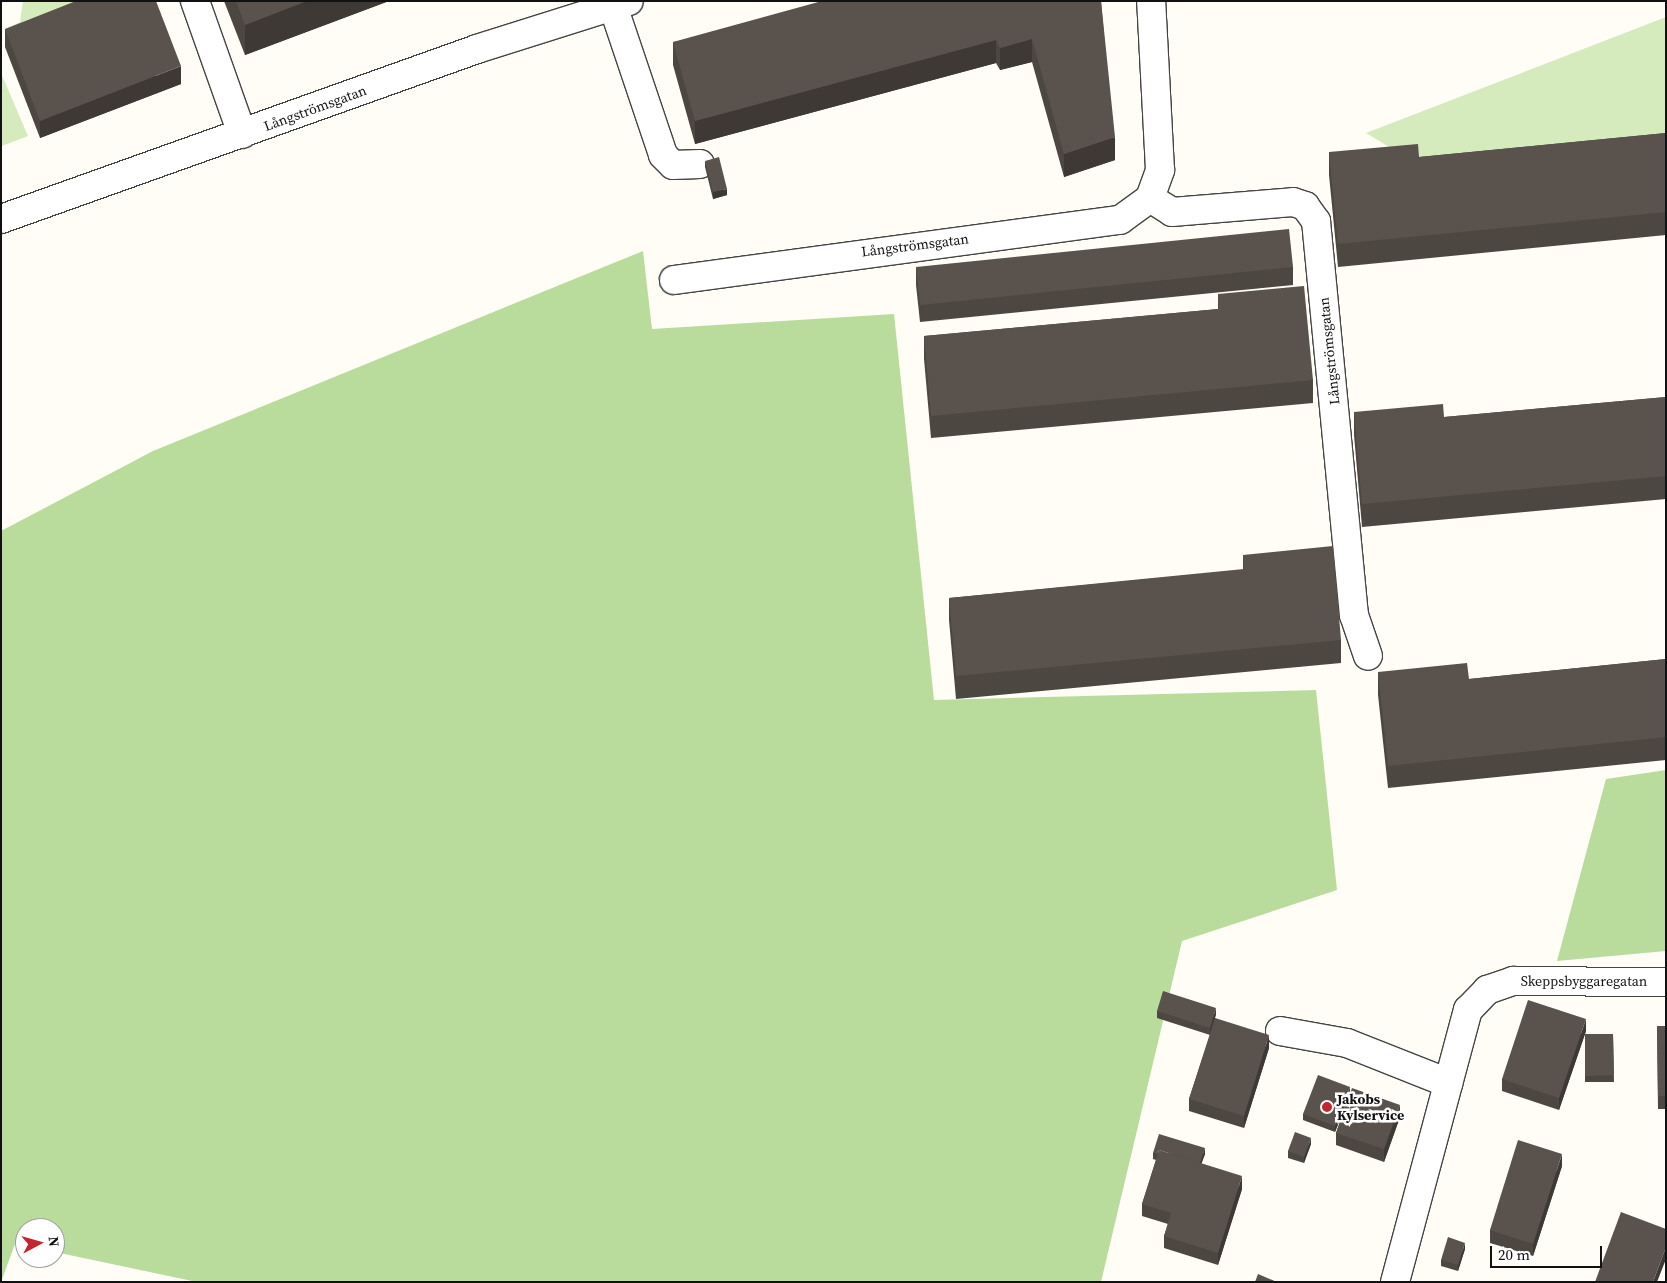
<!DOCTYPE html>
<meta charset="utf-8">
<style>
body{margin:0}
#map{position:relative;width:1667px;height:1283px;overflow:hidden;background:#fffdf5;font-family:"Source Serif 4",serif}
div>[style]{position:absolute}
.green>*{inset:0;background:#d5ebbd}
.forest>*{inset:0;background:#b9dc9c}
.roads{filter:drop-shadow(1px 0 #444) drop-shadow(-1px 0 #444) drop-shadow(0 1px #444) drop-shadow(0 -1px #444)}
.minor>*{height:28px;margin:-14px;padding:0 14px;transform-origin:14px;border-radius:14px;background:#fff}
.wall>*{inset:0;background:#4d4742}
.shaded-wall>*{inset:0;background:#3f3936}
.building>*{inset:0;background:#5a524d}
.dots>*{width:14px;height:14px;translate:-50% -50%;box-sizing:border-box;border:2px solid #fff;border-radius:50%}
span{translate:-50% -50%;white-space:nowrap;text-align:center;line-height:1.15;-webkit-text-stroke:5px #fff;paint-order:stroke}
.street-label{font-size:14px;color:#111}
.poi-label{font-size:14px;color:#111;font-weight:700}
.left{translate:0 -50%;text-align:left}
.frame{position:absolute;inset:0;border:2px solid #111;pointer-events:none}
.north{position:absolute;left:15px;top:1218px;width:50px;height:50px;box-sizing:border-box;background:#fff;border:1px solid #a0a0a0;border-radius:50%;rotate:84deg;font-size:14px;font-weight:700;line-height:20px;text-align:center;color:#111}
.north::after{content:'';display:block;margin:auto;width:18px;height:22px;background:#c4262e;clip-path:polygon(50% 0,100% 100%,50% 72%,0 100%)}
.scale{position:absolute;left:1490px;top:1246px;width:112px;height:22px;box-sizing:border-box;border:2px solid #111;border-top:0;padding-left:6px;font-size:15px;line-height:18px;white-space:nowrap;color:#111;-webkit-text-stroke:4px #fff;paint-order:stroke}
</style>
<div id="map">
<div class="green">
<div style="clip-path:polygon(23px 1px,84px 1px,1px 31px,20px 22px)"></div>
<div style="clip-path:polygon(1666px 17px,1666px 146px,1414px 162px,1366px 133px)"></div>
<div style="clip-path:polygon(1px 73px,28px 136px,2px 146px,1px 144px)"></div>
</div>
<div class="forest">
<div style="clip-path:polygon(643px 251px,652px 329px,894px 314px,934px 700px,1316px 690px,1337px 890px,1182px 941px,1101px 1282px,197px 1282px,55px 1252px,55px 1228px,25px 1228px,25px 1246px,15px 1244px,1px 1282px,1px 531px,153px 451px)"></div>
<div style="clip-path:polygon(1666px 770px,1666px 951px,1557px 961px,1606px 779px)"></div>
</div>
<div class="roads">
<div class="minor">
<div style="left:195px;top:1px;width:141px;rotate:70.5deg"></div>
<div style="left:613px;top:6px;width:157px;rotate:71.4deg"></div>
<div style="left:663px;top:155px;width:14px;rotate:45deg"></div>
<div style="left:673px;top:165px;width:27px;rotate:-2deg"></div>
<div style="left:1150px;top:198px;width:26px;rotate:32deg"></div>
<div style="left:1172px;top:212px;width:121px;rotate:-4.7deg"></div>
<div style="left:1293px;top:202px;width:13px;rotate:18deg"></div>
<div style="left:1305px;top:206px;width:19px;rotate:54deg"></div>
<div style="left:1316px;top:221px;width:396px;rotate:84.5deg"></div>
<div style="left:1354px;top:615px;width:43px;rotate:71.1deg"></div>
<div style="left:1px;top:219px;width:505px;rotate:-19.65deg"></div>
<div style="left:477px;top:49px;width:159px;rotate:-17.5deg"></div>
<div style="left:674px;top:280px;width:450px;rotate:-7.7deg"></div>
<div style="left:1120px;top:220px;width:37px;rotate:-36deg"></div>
<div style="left:1150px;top:198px;width:30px;rotate:-70deg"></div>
<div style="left:1160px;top:170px;width:169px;rotate:-93deg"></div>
<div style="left:1280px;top:1031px;width:68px;rotate:10.2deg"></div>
<div style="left:1347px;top:1043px;width:109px;rotate:21.6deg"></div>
<div style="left:1395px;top:1282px;width:282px;rotate:-75deg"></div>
<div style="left:1468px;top:1010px;width:28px;rotate:-46deg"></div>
<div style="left:1487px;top:990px;width:28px;rotate:-19deg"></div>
<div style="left:1513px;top:981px;width:153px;rotate:0.4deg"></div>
</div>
</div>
<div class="wall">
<div style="clip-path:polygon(224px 1px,389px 1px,245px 55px)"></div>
<div style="clip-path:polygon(1101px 1px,1115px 160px,1064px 177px,1032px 62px,1000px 70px,996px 63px,695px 144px,673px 65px,673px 42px)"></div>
<div style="clip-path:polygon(5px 29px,181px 84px,40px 138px,5px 47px)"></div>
<div style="clip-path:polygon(1666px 133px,1666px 235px,1338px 267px,1329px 175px,1329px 152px,1419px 157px)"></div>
<div style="clip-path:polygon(705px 161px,727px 195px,713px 199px,705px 167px)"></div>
<div style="clip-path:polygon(916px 267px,1293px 267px,1293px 285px,920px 322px,916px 285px)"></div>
<div style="clip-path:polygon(1218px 294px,1313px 380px,1313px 403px,931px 438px,924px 359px,924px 336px,1218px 309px)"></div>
<div style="clip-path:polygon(1666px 397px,1666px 499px,1362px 527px,1354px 435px,1354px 412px,1444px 417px)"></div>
<div style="clip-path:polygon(1243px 555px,1341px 640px,1341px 663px,956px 699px,949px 620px,949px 598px,1243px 570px)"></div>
<div style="clip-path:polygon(1666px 659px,1666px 760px,1388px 788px,1378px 695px,1378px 672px,1469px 679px)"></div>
<div style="clip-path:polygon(1157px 1011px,1216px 1014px,1215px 1018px,1269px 1048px,1244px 1128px,1189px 1111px,1189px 1099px,1210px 1035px,1157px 1018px)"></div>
<div style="clip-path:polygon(1657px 1026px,1666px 1026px,1666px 1109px,1658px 1109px)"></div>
<div style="clip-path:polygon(1586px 1031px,1585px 1034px,1613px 1034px,1614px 1082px,1585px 1082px,1585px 1034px,1559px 1110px,1502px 1091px,1502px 1079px)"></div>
<div style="clip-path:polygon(1350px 1093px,1400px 1117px,1384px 1162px,1336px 1145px,1336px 1133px,1348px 1099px,1335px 1132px,1303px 1120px,1303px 1114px)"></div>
<div style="clip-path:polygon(1311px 1144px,1304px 1163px,1288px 1158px,1288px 1151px)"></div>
<div style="clip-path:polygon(1153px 1153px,1205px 1154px,1201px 1164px,1242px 1189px,1218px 1265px,1164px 1248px,1164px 1236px,1168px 1224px,1142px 1216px,1142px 1204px,1156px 1160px,1153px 1159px)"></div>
<div style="clip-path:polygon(1562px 1166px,1533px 1256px,1490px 1243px,1490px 1230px)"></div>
<div style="clip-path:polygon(1465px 1249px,1458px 1271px,1441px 1266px,1441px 1260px)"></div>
</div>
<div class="shaded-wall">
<div style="clip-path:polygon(307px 1px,389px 1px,245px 55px,245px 25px)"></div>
<div style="clip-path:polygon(1032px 39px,1032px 62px,1000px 70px,1000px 48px)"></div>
<div style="clip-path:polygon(996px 40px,996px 63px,695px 144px,695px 121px)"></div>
<div style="clip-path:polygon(181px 66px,181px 84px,40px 138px,40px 121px)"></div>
<div style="clip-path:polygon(1115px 137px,1115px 160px,1064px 177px,1064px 154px)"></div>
<div style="clip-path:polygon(727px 189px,727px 195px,713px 199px,713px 192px)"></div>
<div style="clip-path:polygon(1216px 1008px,1216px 1014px,1210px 1035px,1210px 1028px)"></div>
<div style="clip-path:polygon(1586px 1019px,1586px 1031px,1559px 1110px,1559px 1098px)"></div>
<div style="clip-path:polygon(1269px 1035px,1269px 1048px,1244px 1128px,1244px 1116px)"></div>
<div style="clip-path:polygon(1350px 1087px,1350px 1094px,1335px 1132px,1335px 1126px)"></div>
<div style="clip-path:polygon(1400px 1105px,1400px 1117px,1384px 1162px,1384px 1149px)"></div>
<div style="clip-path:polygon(1311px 1138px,1311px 1144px,1304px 1163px,1304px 1157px)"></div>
<div style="clip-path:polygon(1205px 1148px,1205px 1154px,1198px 1173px,1198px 1167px)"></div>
<div style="clip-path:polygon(1562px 1154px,1562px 1166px,1533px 1256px,1533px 1244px)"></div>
<div style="clip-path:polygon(1242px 1176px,1242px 1189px,1218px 1265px,1218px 1253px)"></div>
<div style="clip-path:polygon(1465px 1243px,1465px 1249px,1458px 1271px,1458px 1265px)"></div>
<div style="clip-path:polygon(1666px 1247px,1666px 1259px,1657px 1282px,1653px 1282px)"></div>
</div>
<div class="building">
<div style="clip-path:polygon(76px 1px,156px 1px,181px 66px,40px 121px,5px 29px)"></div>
<div style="clip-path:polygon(236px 1px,307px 1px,245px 25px)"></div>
<div style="clip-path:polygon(822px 1px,1101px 1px,1115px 137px,1064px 154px,1032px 39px,1000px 48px,996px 40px,695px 121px,673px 42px)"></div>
<div style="clip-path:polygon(1666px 133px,1666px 212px,1338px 244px,1329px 152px,1418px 144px,1419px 157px)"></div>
<div style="clip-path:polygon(719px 157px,727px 189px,713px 192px,705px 161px)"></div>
<div style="clip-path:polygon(1289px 229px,1293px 267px,920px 305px,916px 267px)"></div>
<div style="clip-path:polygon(1304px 286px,1313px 380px,931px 416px,924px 336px,1219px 309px,1218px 294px)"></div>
<div style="clip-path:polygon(1666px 397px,1666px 476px,1362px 504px,1354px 412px,1443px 404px,1444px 417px)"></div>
<div style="clip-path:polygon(1333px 546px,1341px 640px,956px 676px,949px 598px,1244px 569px,1243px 555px)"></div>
<div style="clip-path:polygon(1666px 659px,1666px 737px,1388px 766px,1378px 672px,1467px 663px,1469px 679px)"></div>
<div style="clip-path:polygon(1163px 991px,1216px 1008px,1210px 1028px,1157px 1011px)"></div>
<div style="clip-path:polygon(1528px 1000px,1586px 1019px,1559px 1098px,1502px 1079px)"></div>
<div style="clip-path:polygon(1215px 1018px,1269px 1035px,1244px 1116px,1189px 1099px)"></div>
<div style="clip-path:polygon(1657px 1026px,1666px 1026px,1666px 1096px,1658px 1096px)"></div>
<div style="clip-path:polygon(1585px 1034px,1613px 1034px,1614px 1075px,1585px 1076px)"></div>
<div style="clip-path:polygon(1318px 1075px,1350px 1087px,1335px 1126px,1303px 1114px)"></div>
<div style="clip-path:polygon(1352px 1088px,1400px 1105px,1384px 1149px,1336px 1133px)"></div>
<div style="clip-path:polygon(1295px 1132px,1311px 1138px,1304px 1157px,1288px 1151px)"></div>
<div style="clip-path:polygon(1159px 1134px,1205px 1148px,1200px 1163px,1159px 1150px,1158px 1154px,1153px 1153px)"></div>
<div style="clip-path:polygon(1518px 1140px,1562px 1154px,1533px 1244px,1490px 1230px)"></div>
<div style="clip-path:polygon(1159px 1150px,1242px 1176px,1218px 1253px,1164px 1236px,1171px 1213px,1142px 1204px)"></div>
<div style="clip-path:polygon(1621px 1212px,1666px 1229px,1666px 1247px,1653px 1282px,1595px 1282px)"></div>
<div style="clip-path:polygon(1448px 1237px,1465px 1243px,1458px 1265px,1441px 1260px)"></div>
<div style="clip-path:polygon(1258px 1274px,1277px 1282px,1255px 1282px)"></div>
</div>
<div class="dots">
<div style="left:1327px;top:1107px;background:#c4262e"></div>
</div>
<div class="street-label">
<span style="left:315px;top:108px;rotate:-20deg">Långströmsgatan</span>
<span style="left:915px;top:245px;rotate:-7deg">Långströmsgatan</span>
<span style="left:1329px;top:351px;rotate:-96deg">Långströmsgatan</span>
<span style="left:1584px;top:981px">Skeppsbyggaregatan</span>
</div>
<div class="poi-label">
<span class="left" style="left:1337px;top:1107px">Jakobs<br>Kylservice</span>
</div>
<div class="frame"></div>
<div class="north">N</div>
<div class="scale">20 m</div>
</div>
